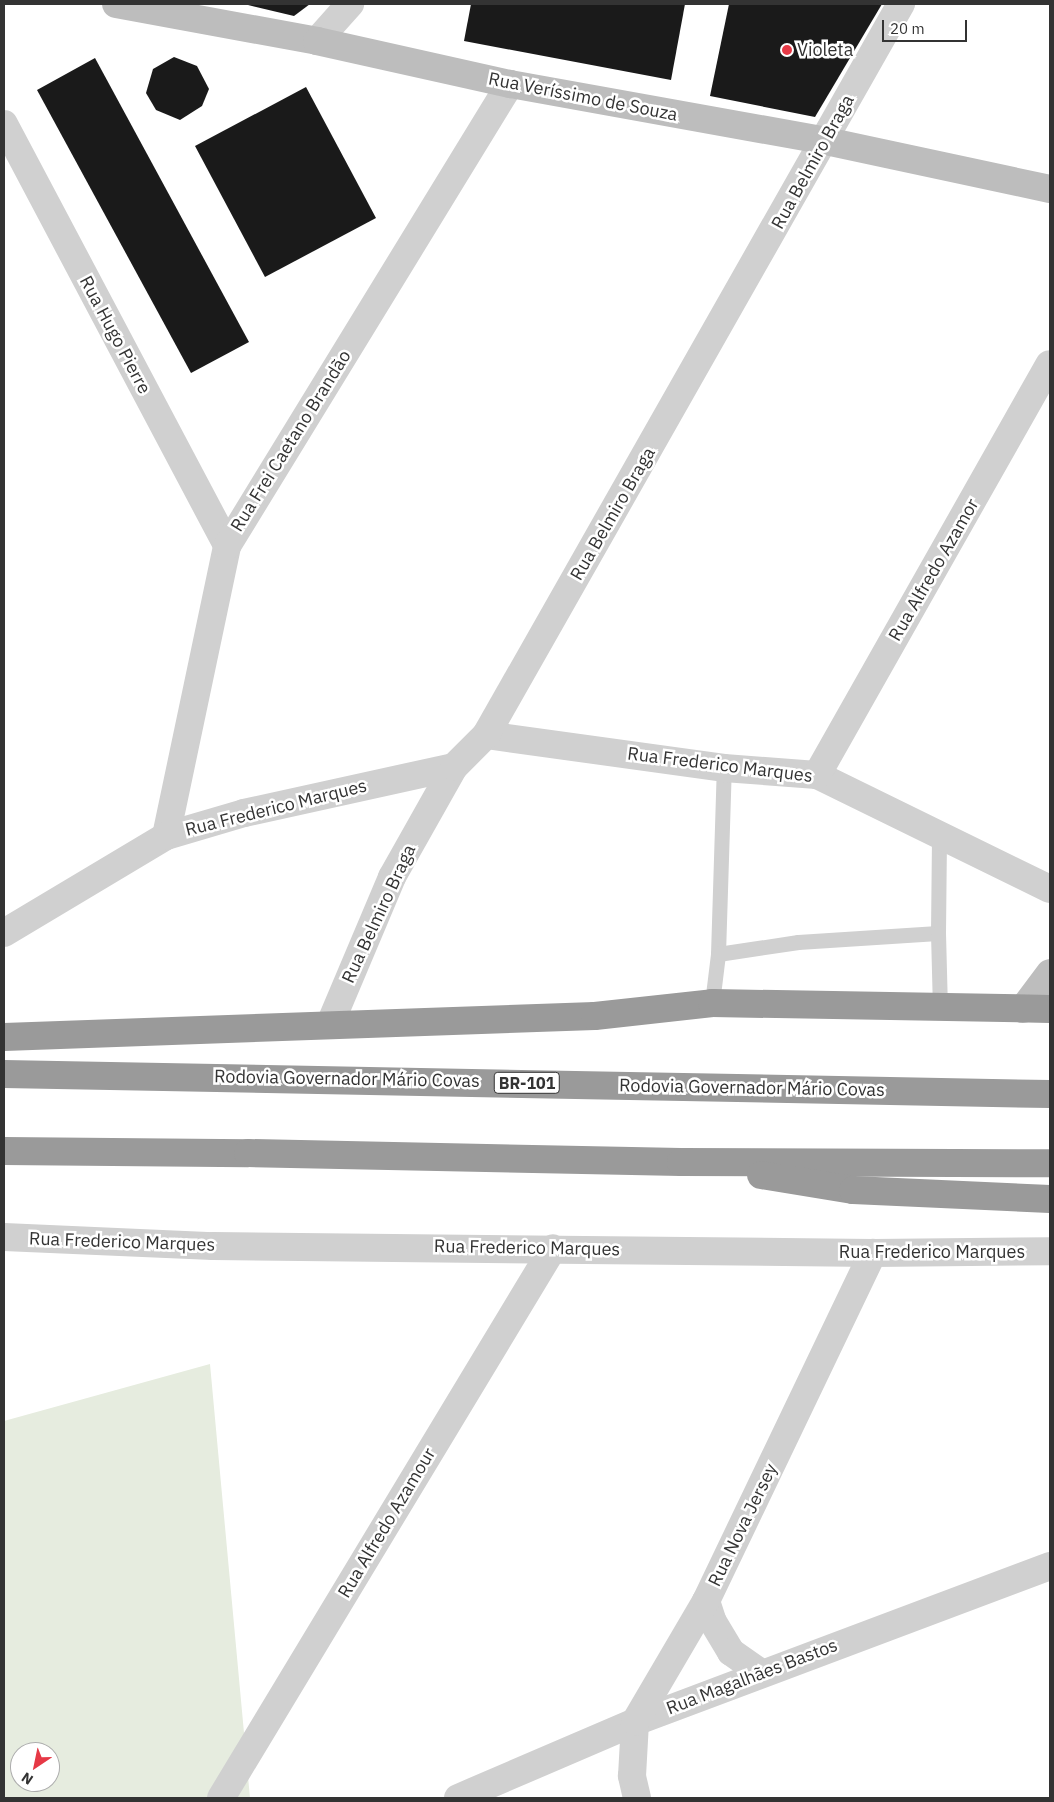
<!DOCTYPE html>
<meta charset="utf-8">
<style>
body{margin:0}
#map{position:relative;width:1054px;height:1802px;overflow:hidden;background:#fff;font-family:"IBM Plex Sans",sans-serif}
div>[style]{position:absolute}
.green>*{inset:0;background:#e6ecdf}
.building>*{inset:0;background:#1a1a1a}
.lane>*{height:15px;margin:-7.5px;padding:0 7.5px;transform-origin:7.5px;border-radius:7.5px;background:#d0d0d0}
.street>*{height:28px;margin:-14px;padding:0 14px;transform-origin:14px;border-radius:14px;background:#d0d0d0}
.secondary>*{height:28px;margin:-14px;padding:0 14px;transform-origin:14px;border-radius:14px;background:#bdbdbd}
.highway>*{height:28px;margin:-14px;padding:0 14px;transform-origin:14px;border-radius:14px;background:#9a9a9a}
.dots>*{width:14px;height:14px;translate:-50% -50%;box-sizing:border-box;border:2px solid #fff;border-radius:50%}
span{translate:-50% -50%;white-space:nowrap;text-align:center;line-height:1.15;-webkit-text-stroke:5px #fff;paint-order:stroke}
.shield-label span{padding:1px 4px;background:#fff;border:1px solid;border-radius:4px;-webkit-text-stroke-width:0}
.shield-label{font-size:16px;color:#333;font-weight:700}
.poi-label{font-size:18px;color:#333}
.left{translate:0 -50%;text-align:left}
.street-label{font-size:18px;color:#333}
.frame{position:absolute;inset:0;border:5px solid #333;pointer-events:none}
.north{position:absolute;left:10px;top:1742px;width:50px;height:50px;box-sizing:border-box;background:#fff;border:1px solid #adadad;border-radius:50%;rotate:214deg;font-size:14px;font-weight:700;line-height:20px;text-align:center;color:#333}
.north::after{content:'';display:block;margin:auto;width:18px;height:22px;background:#e63946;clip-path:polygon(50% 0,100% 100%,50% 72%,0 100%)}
.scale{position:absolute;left:882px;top:20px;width:85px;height:22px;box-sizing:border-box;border:2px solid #333;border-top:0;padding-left:6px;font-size:15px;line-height:18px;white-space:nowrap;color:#333;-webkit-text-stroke:4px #fff;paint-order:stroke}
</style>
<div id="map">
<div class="green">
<div style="clip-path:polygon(evenodd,210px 1364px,250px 1798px,4px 1798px,4px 1421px,210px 1364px,20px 1752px,50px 1752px,50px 1782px,20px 1782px,20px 1752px)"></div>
</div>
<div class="building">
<div style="clip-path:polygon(244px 4px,310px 4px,294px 16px)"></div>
<div style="clip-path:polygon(471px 4px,685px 4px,671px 80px,464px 41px)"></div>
<div style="clip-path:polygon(729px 4px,882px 4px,815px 117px,710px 96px)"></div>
<div style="clip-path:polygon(174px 57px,197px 66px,209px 89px,202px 106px,180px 120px,156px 110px,146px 93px,153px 69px)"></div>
<div style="clip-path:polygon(95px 58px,249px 342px,191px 373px,37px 90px)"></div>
<div style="clip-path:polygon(306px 87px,376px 218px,265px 277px,195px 146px)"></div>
</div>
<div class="lane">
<div style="left:938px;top:933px;width:99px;rotate:-89.4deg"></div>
<div style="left:718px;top:954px;width:186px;rotate:-88.2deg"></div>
<div style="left:712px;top:1003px;width:49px;rotate:-83deg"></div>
<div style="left:718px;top:954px;width:81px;rotate:-8.5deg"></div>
<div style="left:798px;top:942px;width:140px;rotate:-3.7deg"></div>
<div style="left:938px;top:933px;width:74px;rotate:88.5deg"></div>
</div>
<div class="street">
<div style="left:317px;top:41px;width:50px;rotate:-48.3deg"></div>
<div style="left:4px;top:124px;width:477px;rotate:62.1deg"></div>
<div style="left:486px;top:735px;width:240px;rotate:7.9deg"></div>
<div style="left:724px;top:768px;width:93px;rotate:4.3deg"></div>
<div style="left:817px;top:775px;width:259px;rotate:26.1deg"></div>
<div style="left:817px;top:775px;width:472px;rotate:-60.5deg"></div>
<div style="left:166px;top:836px;width:296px;rotate:-78.1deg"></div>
<div style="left:227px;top:546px;width:542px;rotate:-58.51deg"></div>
<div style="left:4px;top:933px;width:189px;rotate:-30.9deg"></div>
<div style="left:166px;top:836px;width:81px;rotate:-16.4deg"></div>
<div style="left:244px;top:813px;width:215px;rotate:-12.4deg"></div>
<div style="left:330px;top:1024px;width:160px;rotate:-67.1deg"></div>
<div style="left:392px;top:877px;width:126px;rotate:-60.6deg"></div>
<div style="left:454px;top:767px;width:45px;rotate:-45deg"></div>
<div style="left:486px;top:735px;width:841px;rotate:-60.42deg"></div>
<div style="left:4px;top:1237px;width:209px;rotate:2.5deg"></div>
<div style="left:213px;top:1246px;width:660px;rotate:0.61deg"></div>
<div style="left:873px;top:1253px;width:177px;rotate:-0.6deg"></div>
<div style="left:706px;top:1601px;width:22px;rotate:72deg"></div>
<div style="left:713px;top:1622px;width:35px;rotate:59deg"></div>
<div style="left:731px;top:1652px;width:37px;rotate:35deg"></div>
<div style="left:221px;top:1798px;width:642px;rotate:-58.88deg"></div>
<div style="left:458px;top:1798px;width:193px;rotate:-23.2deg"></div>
<div style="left:635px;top:1722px;width:443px;rotate:-20.6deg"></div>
<div style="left:637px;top:1798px;width:23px;rotate:-103deg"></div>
<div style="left:632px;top:1776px;width:54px;rotate:-86.8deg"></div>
<div style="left:635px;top:1722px;width:140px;rotate:-59.6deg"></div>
<div style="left:706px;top:1601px;width:386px;rotate:-64.4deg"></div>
</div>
<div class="secondary">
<div style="left:116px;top:4px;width:204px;rotate:10.4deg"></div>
<div style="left:317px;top:41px;width:198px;rotate:12.6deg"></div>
<div style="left:510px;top:84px;width:321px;rotate:10.2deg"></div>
<div style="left:826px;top:141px;width:229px;rotate:12.1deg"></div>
<div style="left:1023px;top:1009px;width:45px;rotate:-53.1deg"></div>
</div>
<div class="highway">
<div style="left:4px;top:1037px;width:591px;rotate:-2.04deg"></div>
<div style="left:595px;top:1016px;width:118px;rotate:-6.3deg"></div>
<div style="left:712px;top:1003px;width:338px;rotate:1deg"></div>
<div style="left:4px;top:1074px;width:1046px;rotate:1.1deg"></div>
<div style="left:4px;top:1151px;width:244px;rotate:0.5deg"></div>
<div style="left:248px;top:1153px;width:433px;rotate:1.2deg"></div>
<div style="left:681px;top:1162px;width:369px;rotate:0.2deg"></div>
<div style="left:761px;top:1175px;width:93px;rotate:9.3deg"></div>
<div style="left:853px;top:1190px;width:197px;rotate:2.6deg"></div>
</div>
<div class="dots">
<div style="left:787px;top:50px;background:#e63946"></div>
</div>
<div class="shield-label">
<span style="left:527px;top:1083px">BR-101</span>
</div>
<div class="poi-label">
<span class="left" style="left:797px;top:50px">Violeta</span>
</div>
<div class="street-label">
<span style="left:583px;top:97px;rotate:11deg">Rua Veríssimo de Souza</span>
<span style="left:813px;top:162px;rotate:-61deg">Rua Belmiro Braga</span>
<span style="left:115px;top:335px;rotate:62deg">Rua Hugo Pierre</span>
<span style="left:291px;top:441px;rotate:-58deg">Rua Frei Caetano Brandão</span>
<span style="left:613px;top:514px;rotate:-60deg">Rua Belmiro Braga</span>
<span style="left:934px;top:570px;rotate:-60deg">Rua Alfredo Azamor</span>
<span style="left:720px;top:765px;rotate:7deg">Rua Frederico Marques</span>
<span style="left:276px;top:808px;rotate:-14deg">Rua Frederico Marques</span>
<span style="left:379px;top:914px;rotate:-65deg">Rua Belmiro Braga</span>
<span style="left:347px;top:1079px;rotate:1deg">Rodovia Governador Mário Covas</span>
<span style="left:752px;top:1088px;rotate:1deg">Rodovia Governador Mário Covas</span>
<span style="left:122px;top:1242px;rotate:2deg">Rua Frederico Marques</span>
<span style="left:527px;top:1248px;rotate:1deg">Rua Frederico Marques</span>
<span style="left:932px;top:1252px">Rua Frederico Marques</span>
<span style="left:387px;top:1523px;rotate:-59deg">Rua Alfredo Azamour</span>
<span style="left:743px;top:1525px;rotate:-64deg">Rua Nova Jersey</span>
<span style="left:752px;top:1677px;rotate:-21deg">Rua Magalhães Bastos</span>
</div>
<div class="frame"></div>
<div class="north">N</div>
<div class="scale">20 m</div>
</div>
